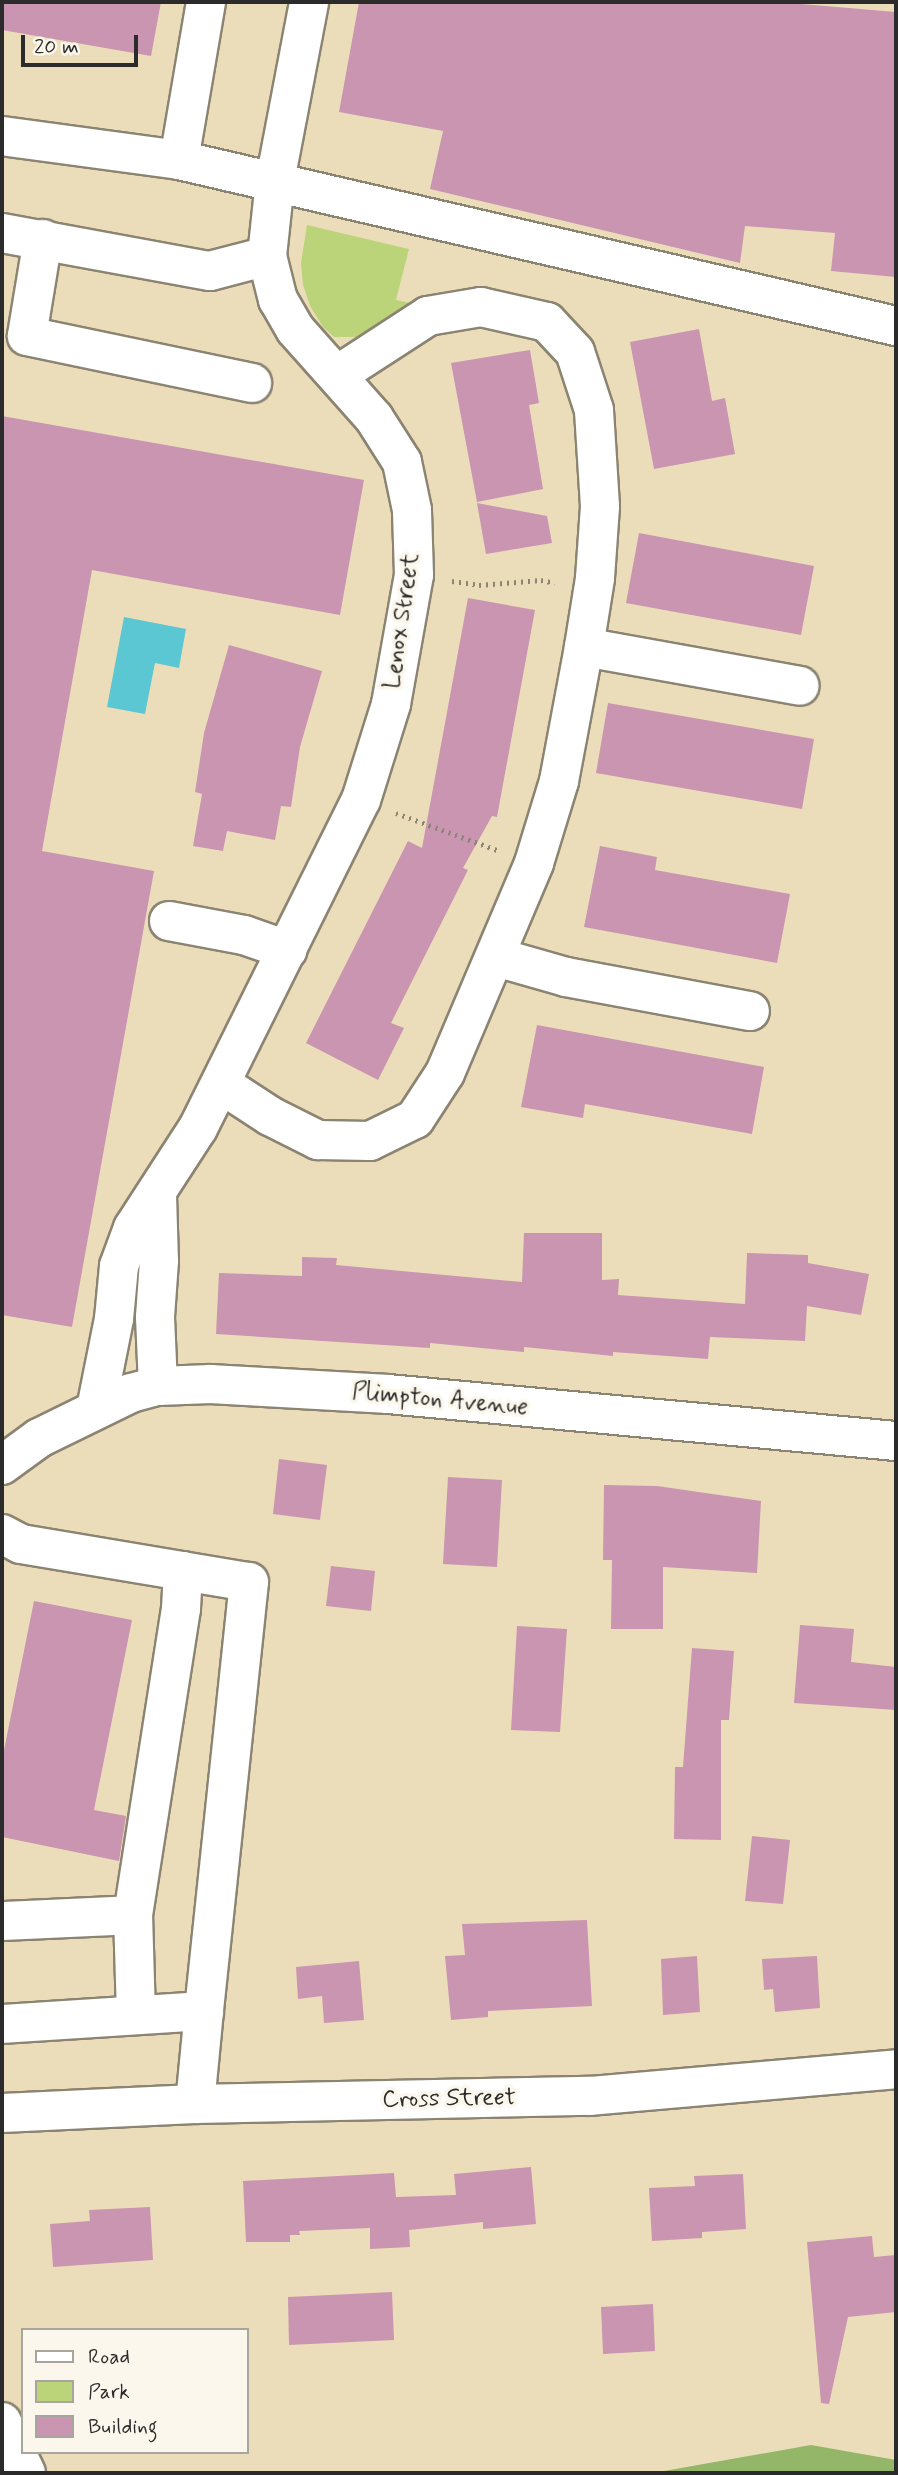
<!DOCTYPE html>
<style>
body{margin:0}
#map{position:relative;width:898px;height:2475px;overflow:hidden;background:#ecddba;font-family:Mynerve,sans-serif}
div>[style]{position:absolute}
.green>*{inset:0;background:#bbd479}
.forest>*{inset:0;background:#94b669}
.water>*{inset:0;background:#5bc7d2}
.building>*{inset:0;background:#ca95b0}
.path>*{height:4.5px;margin-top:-2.25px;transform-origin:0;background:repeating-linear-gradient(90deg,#8c8472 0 2px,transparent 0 7px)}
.roads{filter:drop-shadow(2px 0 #8c8472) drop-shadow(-2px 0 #8c8472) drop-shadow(0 2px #8c8472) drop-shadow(0 -2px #8c8472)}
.minor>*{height:38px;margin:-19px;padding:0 19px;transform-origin:19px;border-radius:19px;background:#fff}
span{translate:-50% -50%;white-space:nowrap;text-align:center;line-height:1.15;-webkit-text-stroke:7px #fbf7ec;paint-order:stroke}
.street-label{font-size:24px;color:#2b2b2b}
.frame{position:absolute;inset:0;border:4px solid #2b2b2b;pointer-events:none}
.legend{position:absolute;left:21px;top:2328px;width:228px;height:126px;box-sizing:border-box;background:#fbf7ec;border:2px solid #a8a59f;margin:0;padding:9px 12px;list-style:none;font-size:21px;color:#2b2b2b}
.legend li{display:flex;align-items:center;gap:14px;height:35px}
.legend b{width:35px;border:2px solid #a8a59f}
.scale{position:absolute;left:21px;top:35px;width:117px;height:32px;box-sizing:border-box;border:4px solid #2b2b2b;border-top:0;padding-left:9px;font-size:21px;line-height:24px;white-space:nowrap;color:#2b2b2b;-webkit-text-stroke:5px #fbf7ec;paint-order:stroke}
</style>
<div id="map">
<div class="green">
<div style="clip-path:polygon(307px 225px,409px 249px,396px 300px,410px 303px,410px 309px,360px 337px,334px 337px,323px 327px,310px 306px,303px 285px,301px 263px)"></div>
</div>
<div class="forest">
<div style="clip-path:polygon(811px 2445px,896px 2460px,896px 2473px,653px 2473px)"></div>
</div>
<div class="water">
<div style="clip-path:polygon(124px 617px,186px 629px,179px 668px,155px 663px,145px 714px,107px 707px)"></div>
</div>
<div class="building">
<div style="clip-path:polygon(2px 2px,161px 2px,151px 56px,2px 30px)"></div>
<div style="clip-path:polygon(359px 2px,778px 2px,896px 12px,896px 277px,831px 271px,835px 233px,745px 226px,740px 263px,430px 189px,443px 131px,339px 112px)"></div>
<div style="clip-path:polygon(699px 329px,712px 401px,725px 398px,735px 454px,654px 469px,630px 342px)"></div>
<div style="clip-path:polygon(530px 350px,539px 403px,529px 405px,543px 489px,477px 502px,451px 363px)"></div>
<div style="clip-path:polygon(2px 416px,364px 480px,340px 615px,92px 570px,42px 851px,154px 871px,72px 1327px,2px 1315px)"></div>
<div style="clip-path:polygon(477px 503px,547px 516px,552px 543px,486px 554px)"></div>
<div style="clip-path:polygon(639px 533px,814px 566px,801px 635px,626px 603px)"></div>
<div style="clip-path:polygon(468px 598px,535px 610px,497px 817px,492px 816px,463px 868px,468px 870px,391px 1023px,404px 1028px,378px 1080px,306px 1043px,408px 841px,422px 848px)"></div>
<div style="clip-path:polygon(229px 645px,322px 671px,300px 747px,291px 807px,281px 806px,275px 840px,227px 831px,223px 851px,193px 846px,202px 794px,195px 792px,204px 733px)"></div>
<div style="clip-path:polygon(608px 703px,814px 739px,802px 809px,596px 773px)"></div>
<div style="clip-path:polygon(600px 846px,657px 857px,655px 870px,790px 894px,777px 963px,584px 927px)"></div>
<div style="clip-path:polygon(537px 1025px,764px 1067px,752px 1134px,585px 1104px,583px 1118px,521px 1107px)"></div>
<div style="clip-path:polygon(524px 1233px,602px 1233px,602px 1280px,619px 1279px,618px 1295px,745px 1304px,747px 1253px,808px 1255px,808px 1263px,869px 1274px,861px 1315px,807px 1306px,805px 1341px,710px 1337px,708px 1359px,613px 1352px,613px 1356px,524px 1347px,524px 1352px,430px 1343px,430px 1348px,216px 1334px,219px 1273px,302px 1276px,302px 1257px,337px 1258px,336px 1265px,522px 1282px)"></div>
<div style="clip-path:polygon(279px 1459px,327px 1465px,320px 1520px,273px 1514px)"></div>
<div style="clip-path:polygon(448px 1477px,502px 1480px,497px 1567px,443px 1564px)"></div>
<div style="clip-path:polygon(604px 1485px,657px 1486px,761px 1501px,757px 1573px,663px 1567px,663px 1629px,611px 1629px,612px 1560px,603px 1560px)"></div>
<div style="clip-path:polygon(331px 1566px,375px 1571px,371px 1611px,326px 1606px)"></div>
<div style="clip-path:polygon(34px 1601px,132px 1620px,94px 1810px,126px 1816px,119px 1861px,2px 1837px,2px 1760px)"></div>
<div style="clip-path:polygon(800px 1625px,854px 1629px,851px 1662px,896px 1667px,896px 1710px,794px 1703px)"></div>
<div style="clip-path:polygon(517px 1626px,567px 1629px,560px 1732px,511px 1730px)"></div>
<div style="clip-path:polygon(692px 1648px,734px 1651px,729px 1720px,721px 1720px,721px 1840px,674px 1839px,675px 1767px,683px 1767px)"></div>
<div style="clip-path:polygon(752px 1836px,790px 1840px,783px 1904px,745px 1901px)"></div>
<div style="clip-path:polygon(587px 1920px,592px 2006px,488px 2011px,488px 2017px,451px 2020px,445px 1956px,465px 1955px,462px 1924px)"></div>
<div style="clip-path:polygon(697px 1956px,700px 2012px,663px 2015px,661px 1959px)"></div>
<div style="clip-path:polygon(817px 1956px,820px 2008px,775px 2012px,773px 1989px,764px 1990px,762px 1959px)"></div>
<div style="clip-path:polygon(359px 1961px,364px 2020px,324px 2023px,322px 1996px,298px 1999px,296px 1967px)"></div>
<div style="clip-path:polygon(531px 2167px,536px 2224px,483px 2229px,483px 2222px,409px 2230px,410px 2247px,370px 2249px,370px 2228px,299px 2231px,300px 2235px,290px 2235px,290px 2242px,246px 2242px,243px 2181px,394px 2173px,396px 2197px,456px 2195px,454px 2174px)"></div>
<div style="clip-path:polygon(743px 2174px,746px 2229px,702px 2232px,702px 2238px,652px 2241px,649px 2188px,695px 2186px,694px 2176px)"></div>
<div style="clip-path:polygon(150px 2207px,153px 2260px,53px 2267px,50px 2224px,90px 2221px,89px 2210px)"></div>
<div style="clip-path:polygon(872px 2236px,874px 2257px,896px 2255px,896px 2312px,848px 2317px,829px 2404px,821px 2403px,807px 2242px)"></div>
<div style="clip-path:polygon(392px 2292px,394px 2340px,289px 2345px,288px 2297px)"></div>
<div style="clip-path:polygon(653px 2304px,655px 2351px,603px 2354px,601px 2307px)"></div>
</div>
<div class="path">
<div style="left:452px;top:581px;width:27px;rotate:8deg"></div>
<div style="left:479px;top:585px;width:62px;rotate:-4.6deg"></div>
<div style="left:541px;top:580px;width:14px;rotate:12deg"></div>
<div style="left:396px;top:813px;width:108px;rotate:20.1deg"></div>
</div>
<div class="roads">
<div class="minor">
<div style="left:2px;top:136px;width:179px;rotate:7.7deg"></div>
<div style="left:179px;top:160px;width:736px;rotate:13.04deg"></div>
<div style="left:179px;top:160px;width:160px;rotate:-80.3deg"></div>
<div style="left:2px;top:233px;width:211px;rotate:10.4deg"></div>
<div style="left:210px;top:271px;width:59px;rotate:-14.7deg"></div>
<div style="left:43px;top:239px;width:98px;rotate:99.4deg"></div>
<div style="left:27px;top:336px;width:230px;rotate:11.8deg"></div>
<div style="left:584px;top:647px;width:219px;rotate:10.2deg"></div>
<div style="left:169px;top:921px;width:76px;rotate:10.6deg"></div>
<div style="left:244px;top:935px;width:46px;rotate:19.2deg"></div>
<div style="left:496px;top:957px;width:73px;rotate:15.9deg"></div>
<div style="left:566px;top:977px;width:187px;rotate:10.5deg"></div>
<div style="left:221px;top:1084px;width:59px;rotate:33.1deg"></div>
<div style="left:270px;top:1116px;width:54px;rotate:26.6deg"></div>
<div style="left:318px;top:1140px;width:52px;rotate:1.1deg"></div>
<div style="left:370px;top:1141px;width:50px;rotate:-26.1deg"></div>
<div style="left:415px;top:1119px;width:55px;rotate:-56.9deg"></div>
<div style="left:445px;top:1073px;width:228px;rotate:-67deg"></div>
<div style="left:534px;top:863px;width:86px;rotate:-73deg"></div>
<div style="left:559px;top:781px;width:136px;rotate:-79.4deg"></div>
<div style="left:584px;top:647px;width:70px;rotate:-80.9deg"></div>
<div style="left:595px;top:578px;width:72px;rotate:-86deg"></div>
<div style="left:600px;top:506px;width:96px;rotate:-93.6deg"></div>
<div style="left:594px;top:410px;width:61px;rotate:-108.1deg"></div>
<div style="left:575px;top:352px;width:41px;rotate:-133deg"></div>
<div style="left:547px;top:322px;width:68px;rotate:-167.2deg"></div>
<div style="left:481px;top:307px;width:54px;rotate:170.4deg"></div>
<div style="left:428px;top:316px;width:108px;rotate:147deg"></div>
<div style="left:157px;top:1195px;width:66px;rotate:88.3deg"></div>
<div style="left:159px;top:1261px;width:56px;rotate:94.1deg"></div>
<div style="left:155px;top:1317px;width:69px;rotate:87.5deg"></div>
<div style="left:96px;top:1409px;width:92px;rotate:-78.7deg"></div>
<div style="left:114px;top:1319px;width:53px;rotate:-84.6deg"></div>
<div style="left:119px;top:1266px;width:40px;rotate:-69.8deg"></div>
<div style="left:133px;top:1228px;width:119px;rotate:-57deg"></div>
<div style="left:198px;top:1128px;width:366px;rotate:-63.6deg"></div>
<div style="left:361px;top:800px;width:101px;rotate:-72.6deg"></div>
<div style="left:391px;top:704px;width:131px;rotate:-79.9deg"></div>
<div style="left:414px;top:575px;width:65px;rotate:-91.8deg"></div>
<div style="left:412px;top:510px;width:49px;rotate:-101.8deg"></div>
<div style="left:402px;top:462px;width:52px;rotate:-122.5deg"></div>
<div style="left:374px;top:418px;width:119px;rotate:-131.6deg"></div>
<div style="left:295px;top:329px;width:34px;rotate:-120deg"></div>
<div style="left:278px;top:300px;width:45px;rotate:-104deg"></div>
<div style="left:267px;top:256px;width:75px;rotate:-83.9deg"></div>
<div style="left:275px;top:181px;width:182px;rotate:-79.2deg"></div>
<div style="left:2px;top:1465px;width:46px;rotate:-36.1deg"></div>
<div style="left:39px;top:1438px;width:102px;rotate:-26.1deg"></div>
<div style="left:131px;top:1393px;width:28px;rotate:-15deg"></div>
<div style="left:158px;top:1386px;width:53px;rotate:-2.2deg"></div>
<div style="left:211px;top:1384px;width:177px;rotate:3.2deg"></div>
<div style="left:388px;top:1394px;width:510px;rotate:5.29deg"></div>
<div style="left:2px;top:1534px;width:21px;rotate:28deg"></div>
<div style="left:21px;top:1544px;width:231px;rotate:9.5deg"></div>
<div style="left:249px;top:1582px;width:431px;rotate:96deg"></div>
<div style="left:204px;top:2011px;width:202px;rotate:176.3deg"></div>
<div style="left:2px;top:1921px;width:131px;rotate:-2.6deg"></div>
<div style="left:136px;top:2015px;width:100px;rotate:-91.7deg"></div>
<div style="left:133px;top:1915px;width:310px;rotate:-81.1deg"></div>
<div style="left:181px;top:1609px;width:38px;rotate:-87deg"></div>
<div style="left:195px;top:2104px;width:93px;rotate:-84.5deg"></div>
<div style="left:2px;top:2113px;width:193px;rotate:-2.7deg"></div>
<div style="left:195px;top:2104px;width:395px;rotate:-1.2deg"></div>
<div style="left:590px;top:2096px;width:307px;rotate:-5deg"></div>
<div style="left:2px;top:2422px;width:56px;rotate:64.8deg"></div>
</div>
</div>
<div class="street-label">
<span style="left:402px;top:621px;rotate:-82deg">Lenox Street</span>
<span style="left:440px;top:1400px;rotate:5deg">Plimpton Avenue</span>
<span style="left:449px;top:2099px;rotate:-1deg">Cross Street</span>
</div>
<div class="frame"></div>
<ul class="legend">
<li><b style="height:9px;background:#fff"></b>Road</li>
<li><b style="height:19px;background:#bbd479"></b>Park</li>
<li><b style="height:19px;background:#ca95b0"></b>Building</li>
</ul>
<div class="scale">20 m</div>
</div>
